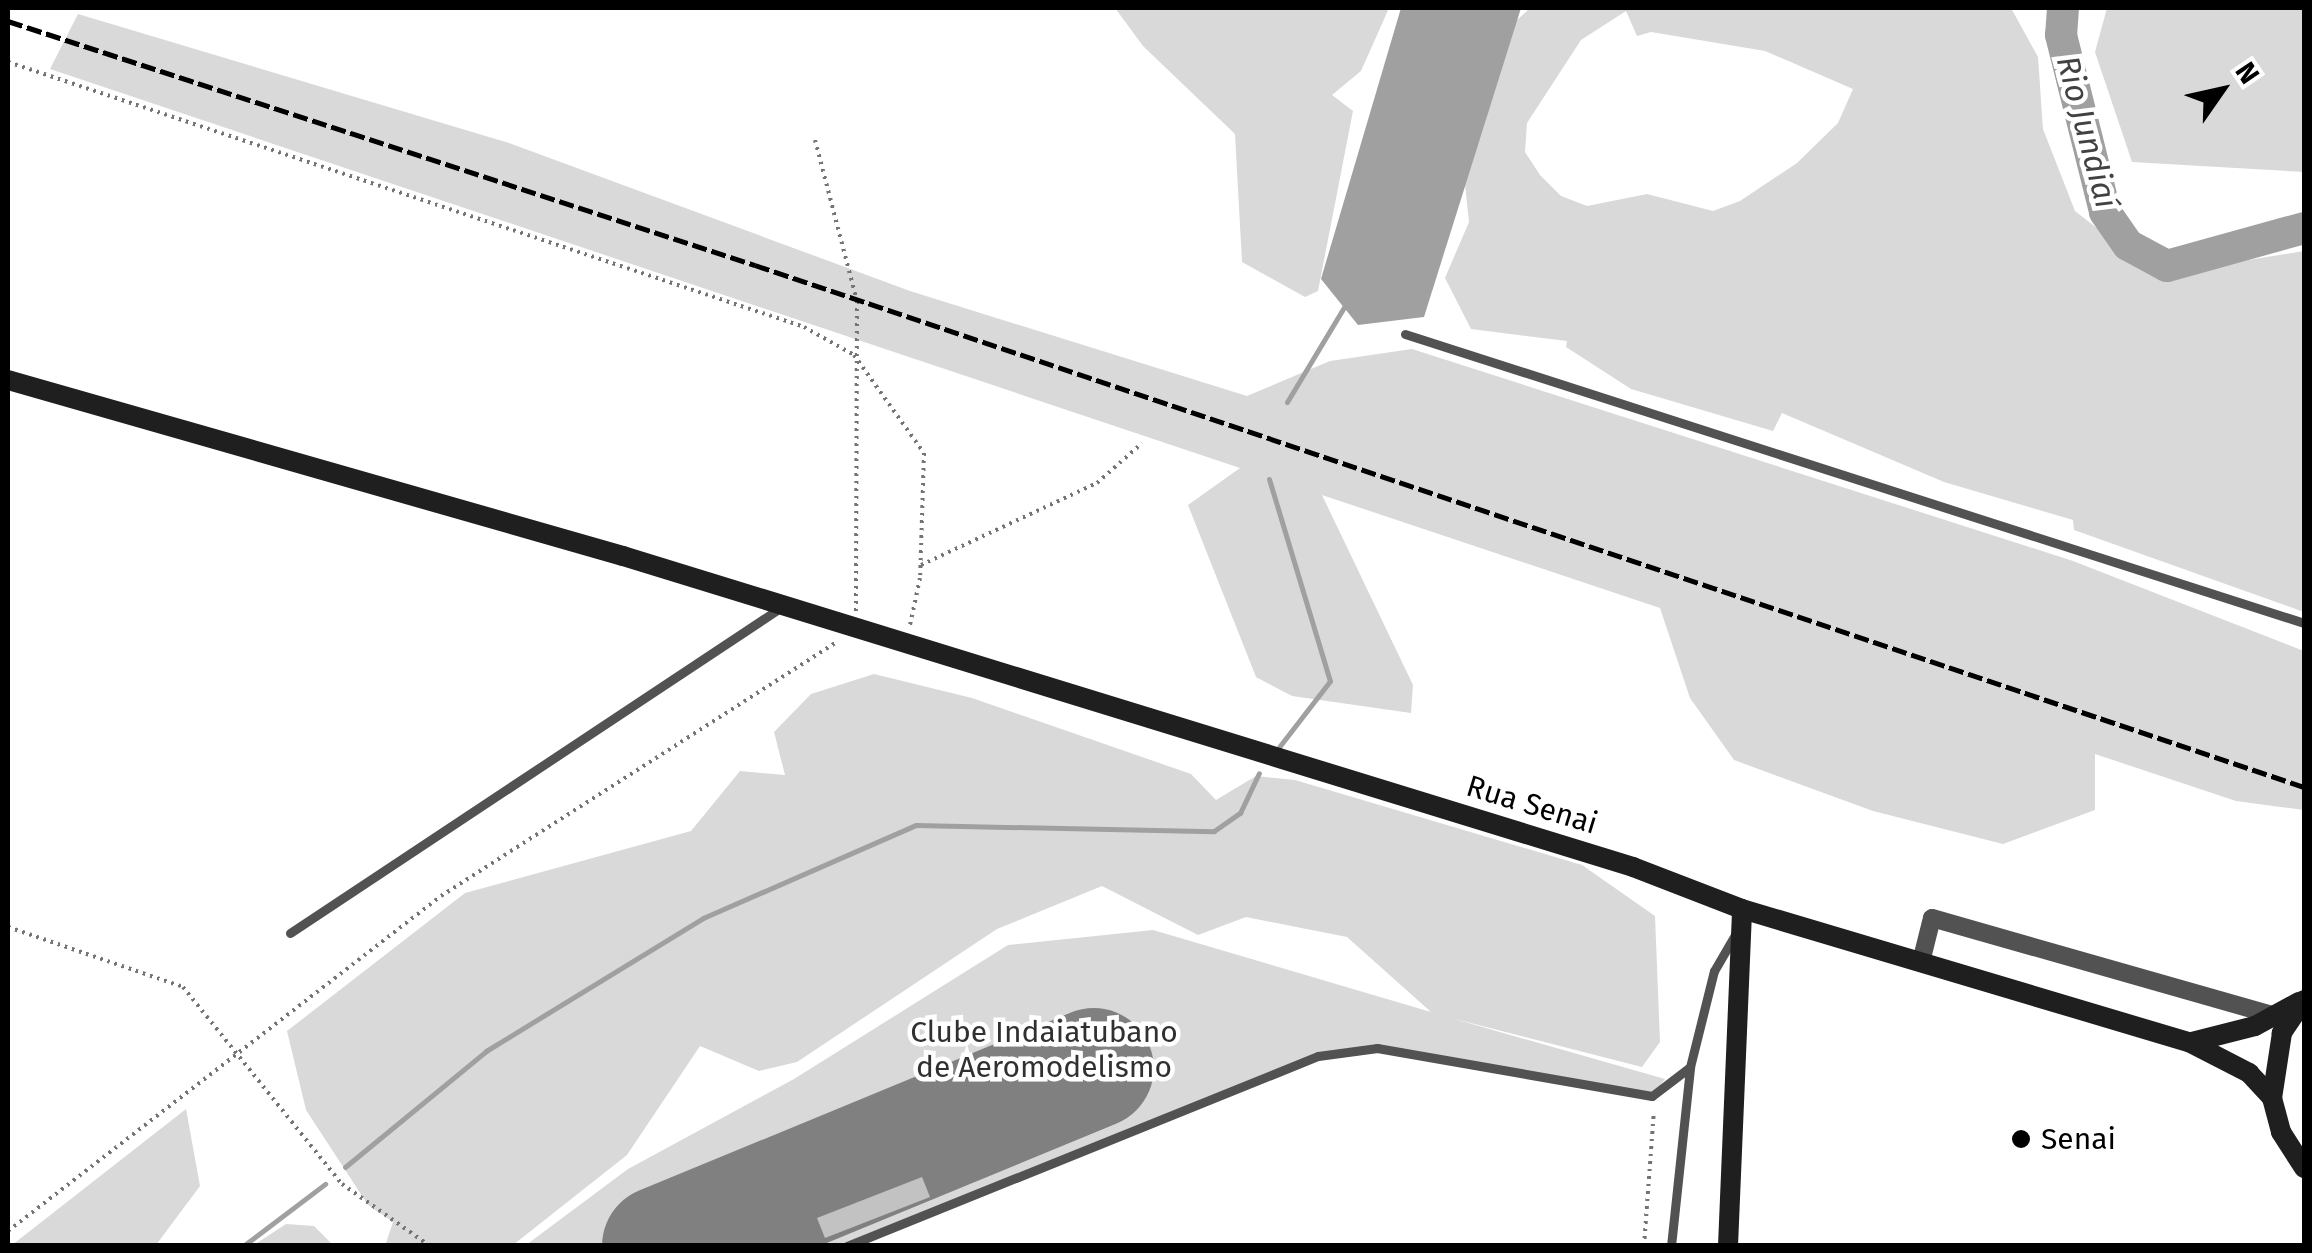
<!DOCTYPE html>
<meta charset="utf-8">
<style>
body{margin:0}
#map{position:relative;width:2312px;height:1253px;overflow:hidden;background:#fff;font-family:"Fira Sans",sans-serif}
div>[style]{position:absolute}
.green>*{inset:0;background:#d9d9d9}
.water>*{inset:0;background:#a0a0a0}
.stream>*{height:5px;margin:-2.5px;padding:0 2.5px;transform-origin:2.5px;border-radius:2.5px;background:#a0a0a0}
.river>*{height:32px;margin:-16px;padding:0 16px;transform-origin:16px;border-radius:16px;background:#a0a0a0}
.runway>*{height:120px;margin:-60px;padding:0 60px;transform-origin:60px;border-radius:60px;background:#808080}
.building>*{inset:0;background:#c2c2c2}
.path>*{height:4px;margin-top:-2px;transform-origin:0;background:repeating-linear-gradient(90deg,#747474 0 2.5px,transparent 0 7.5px)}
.lane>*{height:9px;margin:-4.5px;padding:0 4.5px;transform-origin:4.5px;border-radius:4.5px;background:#525252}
.street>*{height:18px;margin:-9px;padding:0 9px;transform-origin:9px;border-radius:9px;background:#525252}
.secondary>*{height:20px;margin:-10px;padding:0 10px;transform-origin:10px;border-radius:10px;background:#1f1f1f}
.rail>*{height:5px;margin-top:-2.5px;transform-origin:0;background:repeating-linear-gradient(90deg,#000 0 15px,transparent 0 20px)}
.dots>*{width:28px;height:28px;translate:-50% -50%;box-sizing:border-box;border:5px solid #fff;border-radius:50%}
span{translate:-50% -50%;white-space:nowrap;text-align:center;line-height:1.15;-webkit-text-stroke:9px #fff;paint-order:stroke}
.street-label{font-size:30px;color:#000}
.park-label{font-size:30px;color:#303030}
.poi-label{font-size:30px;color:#000}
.left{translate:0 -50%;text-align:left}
.water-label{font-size:32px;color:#414141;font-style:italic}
.frame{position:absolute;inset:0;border:10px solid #000;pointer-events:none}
.north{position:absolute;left:2172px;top:40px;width:100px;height:100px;-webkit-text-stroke:8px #fff;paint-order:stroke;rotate:56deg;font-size:28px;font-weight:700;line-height:40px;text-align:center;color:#000}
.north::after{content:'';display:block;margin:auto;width:35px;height:45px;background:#000;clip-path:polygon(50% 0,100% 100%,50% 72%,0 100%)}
</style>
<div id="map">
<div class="green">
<div style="clip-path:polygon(1115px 8px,1389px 8px,1361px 71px,1332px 95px,1353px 111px,1318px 291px,1305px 297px,1242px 262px,1235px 134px,1143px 46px)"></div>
<div style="clip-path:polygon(evenodd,1530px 8px,2011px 8px,2038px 57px,2043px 129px,2075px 211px,2116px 243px,2199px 268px,2304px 251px,2304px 612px,2074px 530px,2073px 520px,1944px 482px,1782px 413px,1773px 431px,1631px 389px,1566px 347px,1567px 341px,1471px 329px,1445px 278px,1469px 222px,1465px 184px,1515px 22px,1530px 8px,1626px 11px,1637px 36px,1651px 32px,1765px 51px,1853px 89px,1838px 123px,1797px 163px,1740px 201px,1713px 211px,1647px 194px,1587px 206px,1561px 196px,1540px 175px,1525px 152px,1527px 123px,1581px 40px,1626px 11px)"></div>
<div style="clip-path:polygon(2107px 8px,2304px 8px,2304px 172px,2132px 162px,2095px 52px)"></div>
<div style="clip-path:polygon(78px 14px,509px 143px,910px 291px,1247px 396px,1330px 361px,1412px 349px,2073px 561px,2304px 651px,2304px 810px,2236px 801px,2095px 754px,2095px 810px,2003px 844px,1873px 811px,1734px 760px,1690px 698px,1660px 608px,1322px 495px,1413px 685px,1411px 713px,1292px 696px,1256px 677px,1188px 505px,1240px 468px,50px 69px)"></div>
<div style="clip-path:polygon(874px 674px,972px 698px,1191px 774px,1216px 800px,1256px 776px,1295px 780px,1582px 865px,1655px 916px,1660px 1042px,1642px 1067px,1451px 1018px,1665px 1079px,1652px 1096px,1377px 1048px,1318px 1056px,845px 1245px,526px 1245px,628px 1169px,794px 1079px,1008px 945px,1153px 930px,1431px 1012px,1347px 937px,1246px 917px,1198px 935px,1102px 886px,997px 929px,797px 1062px,759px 1071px,700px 1046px,627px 1155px,513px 1245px,385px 1246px,393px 1222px,368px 1205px,306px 1110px,287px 1031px,465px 893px,691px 831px,740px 771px,785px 775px,774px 732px,811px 694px)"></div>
<div style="clip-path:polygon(186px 1109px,200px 1186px,156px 1245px,12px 1245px)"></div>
<div style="clip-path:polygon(286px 1224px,314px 1226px,333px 1245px,254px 1245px)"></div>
</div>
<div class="water">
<div style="clip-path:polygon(1401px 8px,1521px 8px,1424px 317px,1358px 325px,1321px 279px)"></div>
</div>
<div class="stream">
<div style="left:1287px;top:402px;width:117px;rotate:-59deg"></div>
<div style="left:1269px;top:479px;width:211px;rotate:73.2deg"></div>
<div style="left:1330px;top:681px;width:83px;rotate:127.7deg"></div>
<div style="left:345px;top:1167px;width:183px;rotate:-39.4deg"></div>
<div style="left:486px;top:1051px;width:255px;rotate:-31.5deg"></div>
<div style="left:703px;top:918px;width:232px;rotate:-23.6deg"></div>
<div style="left:916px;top:825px;width:298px;rotate:1.2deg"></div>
<div style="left:1214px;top:831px;width:32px;rotate:-35deg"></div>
<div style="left:1240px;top:813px;width:44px;rotate:-64.6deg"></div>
<div style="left:243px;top:1246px;width:103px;rotate:-37.1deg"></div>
</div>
<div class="river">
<div style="left:2063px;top:8px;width:27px;rotate:94deg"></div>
<div style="left:2061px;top:35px;width:182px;rotate:76deg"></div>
<div style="left:2105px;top:212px;width:40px;rotate:55.1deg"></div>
<div style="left:2128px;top:245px;width:44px;rotate:28.3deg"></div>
<div style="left:2167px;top:266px;width:142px;rotate:-15.5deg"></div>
</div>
<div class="runway">
<div style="left:662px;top:1246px;width:467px;rotate:-22.4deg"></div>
</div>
<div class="building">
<div style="clip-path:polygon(922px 1177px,930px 1197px,825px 1238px,817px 1218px)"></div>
</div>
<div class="path">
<div style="left:8px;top:62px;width:839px;rotate:18.41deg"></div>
<div style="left:804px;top:327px;width:57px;rotate:29.2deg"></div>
<div style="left:854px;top:355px;width:120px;rotate:54.5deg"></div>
<div style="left:924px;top:453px;width:125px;rotate:91.8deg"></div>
<div style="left:920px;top:578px;width:48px;rotate:102deg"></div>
<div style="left:815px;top:140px;width:166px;rotate:75.4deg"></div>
<div style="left:857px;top:301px;width:310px;rotate:90.2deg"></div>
<div style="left:921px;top:565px;width:194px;rotate:-25deg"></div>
<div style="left:1097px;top:483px;width:60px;rotate:-41.6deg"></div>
<div style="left:8px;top:927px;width:185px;rotate:18.9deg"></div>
<div style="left:183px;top:987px;width:253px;rotate:51.1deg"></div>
<div style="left:342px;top:1184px;width:108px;rotate:35.2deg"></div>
<div style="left:8px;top:1231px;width:547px;rotate:-37.73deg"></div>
<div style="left:441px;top:896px;width:472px;rotate:-32.7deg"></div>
<div style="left:1644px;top:1246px;width:135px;rotate:-85.8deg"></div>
</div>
<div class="lane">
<div style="left:1405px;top:334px;width:944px;rotate:17.82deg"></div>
<div style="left:290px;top:933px;width:588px;rotate:-33.55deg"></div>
<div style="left:847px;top:1246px;width:508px;rotate:-21.97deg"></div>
<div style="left:1318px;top:1056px;width:60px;rotate:-7.7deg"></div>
<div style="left:1377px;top:1048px;width:279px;rotate:9.9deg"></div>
<div style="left:1652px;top:1096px;width:48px;rotate:-37.3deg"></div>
<div style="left:1690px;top:1067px;width:99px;rotate:-76deg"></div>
<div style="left:1714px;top:971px;width:44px;rotate:-59.9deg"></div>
<div style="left:1671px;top:1246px;width:180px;rotate:-83.9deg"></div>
</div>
<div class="street">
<div style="left:1921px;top:962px;width:45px;rotate:-76deg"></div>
<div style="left:1932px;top:918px;width:358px;rotate:15.9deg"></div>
</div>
<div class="secondary">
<div style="left:8px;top:380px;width:640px;rotate:15.97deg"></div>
<div style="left:623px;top:556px;width:1057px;rotate:17.11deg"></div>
<div style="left:1633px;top:867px;width:117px;rotate:21.1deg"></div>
<div style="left:1742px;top:909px;width:466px;rotate:16.6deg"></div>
<div style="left:2189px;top:1042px;width:68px;rotate:27.3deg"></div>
<div style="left:2249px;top:1073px;width:34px;rotate:47deg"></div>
<div style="left:2304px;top:1000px;width:40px;rotate:124deg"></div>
<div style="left:2282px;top:1033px;width:66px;rotate:98.7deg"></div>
<div style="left:2272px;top:1098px;width:35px;rotate:75deg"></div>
<div style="left:2281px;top:1132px;width:43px;rotate:57.4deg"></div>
<div style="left:2192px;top:1042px;width:65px;rotate:-14.3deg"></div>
<div style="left:2255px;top:1026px;width:50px;rotate:-28.6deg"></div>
<div style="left:1728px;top:1246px;width:337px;rotate:-87.6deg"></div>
</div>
<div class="rail">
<div style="left:8px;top:21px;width:786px;rotate:18.09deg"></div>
<div style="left:755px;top:265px;width:1635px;rotate:18.62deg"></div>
</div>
<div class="dots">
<div style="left:2021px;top:1139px;background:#000"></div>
</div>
<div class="street-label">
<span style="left:1532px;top:805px;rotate:17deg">Rua Senai</span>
</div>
<div class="park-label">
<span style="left:1044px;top:1049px">Clube Indaiatubano<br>de Aeromodelismo</span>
</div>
<div class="poi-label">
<span class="left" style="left:2041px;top:1139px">Senai</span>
</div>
<div class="water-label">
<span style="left:2087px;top:132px;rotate:75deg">Rio Jundiaí</span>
</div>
<div class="frame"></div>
<div class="north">N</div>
</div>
